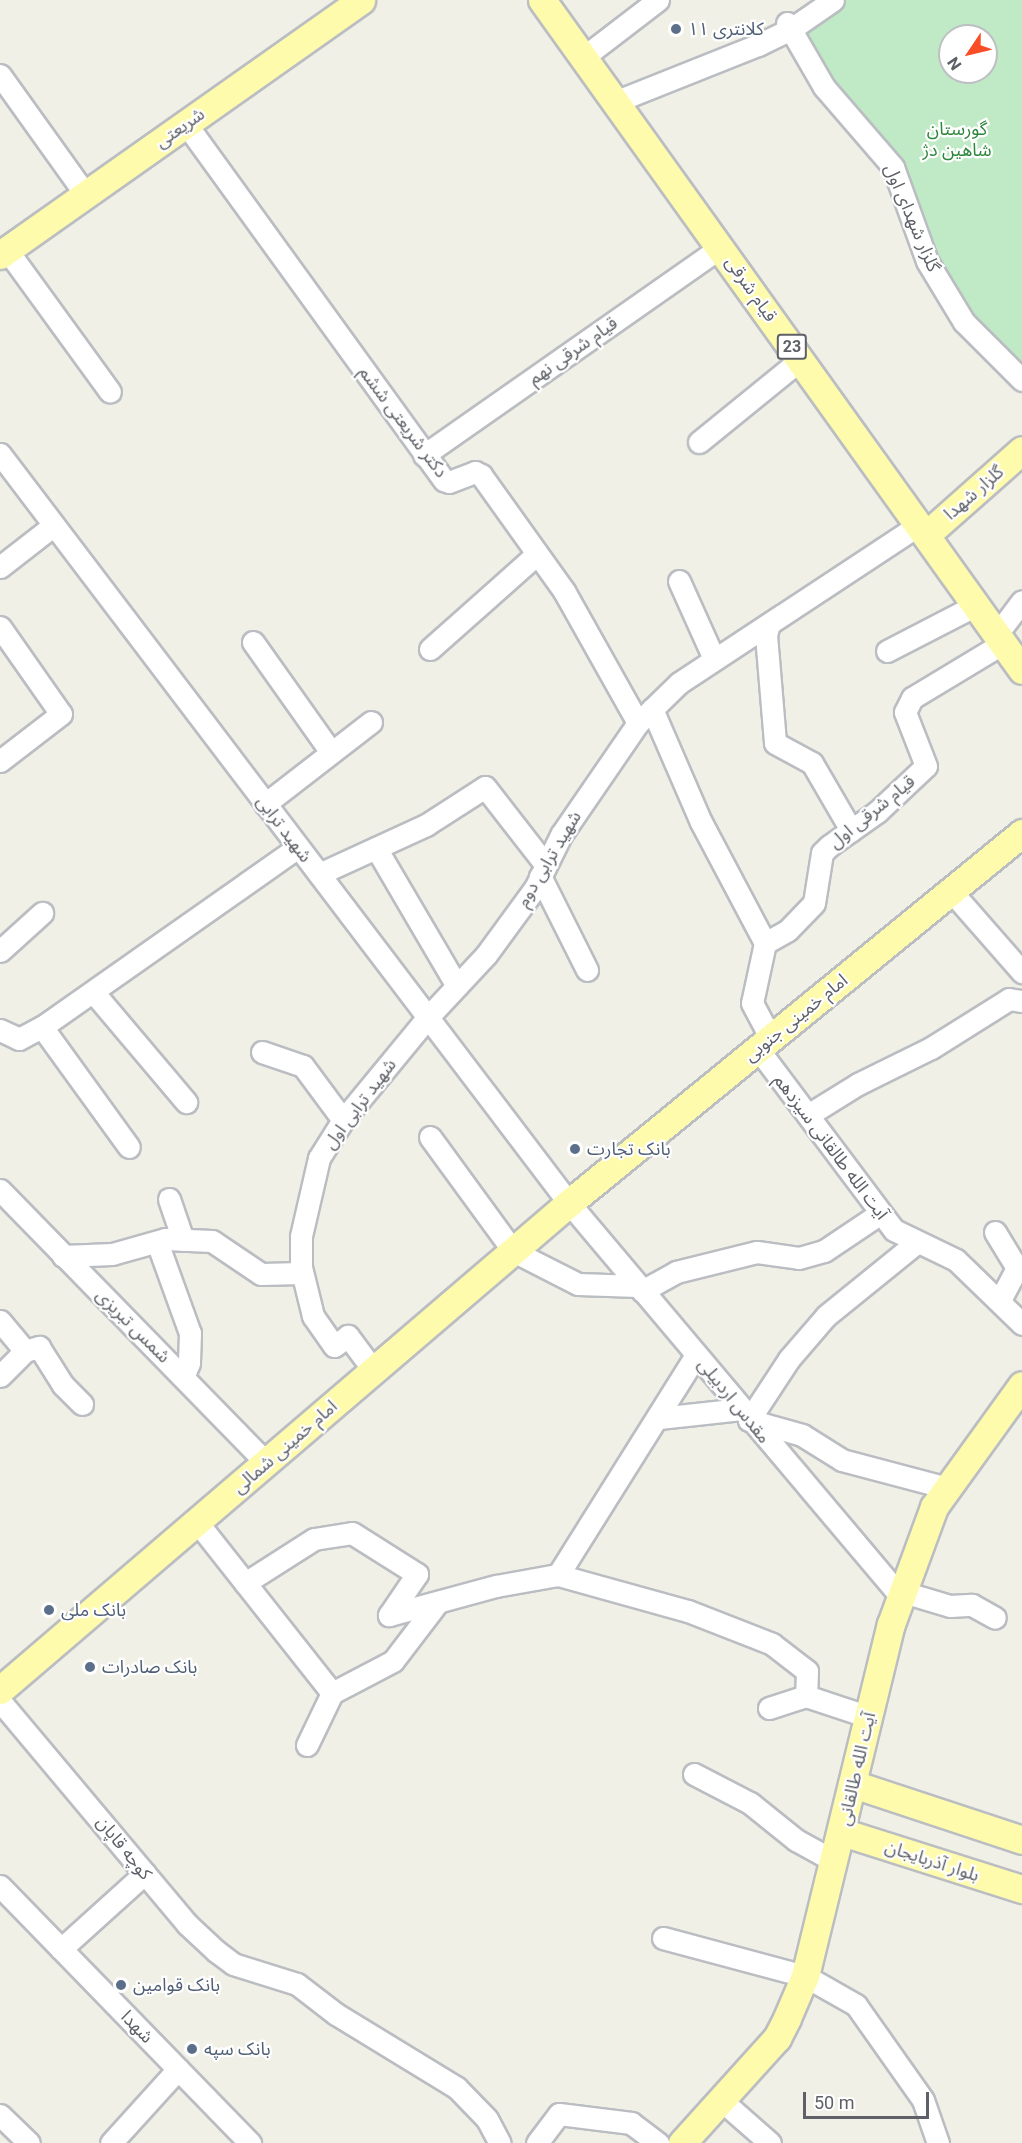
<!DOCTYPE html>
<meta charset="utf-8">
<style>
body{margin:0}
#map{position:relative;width:1022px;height:2143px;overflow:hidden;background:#f1f0e6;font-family:Roboto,"Noto Sans Arabic",sans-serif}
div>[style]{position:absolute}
.green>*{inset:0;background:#c0eac5}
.roads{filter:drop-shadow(2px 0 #babdc2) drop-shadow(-2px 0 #babdc2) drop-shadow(0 2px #babdc2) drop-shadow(0 -2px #babdc2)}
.minor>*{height:21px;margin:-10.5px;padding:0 10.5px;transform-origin:10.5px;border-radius:10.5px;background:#fff}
.major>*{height:27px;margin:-13.5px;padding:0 13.5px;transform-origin:13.5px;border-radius:13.5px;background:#fffbac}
.dots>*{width:16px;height:16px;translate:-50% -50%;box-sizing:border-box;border:3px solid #fff;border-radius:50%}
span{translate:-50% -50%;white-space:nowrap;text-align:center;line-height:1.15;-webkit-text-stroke:4.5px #fff;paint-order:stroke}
.shield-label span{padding:2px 4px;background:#fff;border:2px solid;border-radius:4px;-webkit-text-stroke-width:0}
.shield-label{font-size:16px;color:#5d6067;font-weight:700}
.service-label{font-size:18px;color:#4e5e75}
.left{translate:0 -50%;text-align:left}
.street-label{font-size:18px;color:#5d6067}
.park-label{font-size:18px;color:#2e863c}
.north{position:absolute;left:938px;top:24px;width:60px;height:60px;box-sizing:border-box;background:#fff;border:2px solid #bebfc2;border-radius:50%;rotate:235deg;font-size:16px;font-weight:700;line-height:24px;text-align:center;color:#5d6067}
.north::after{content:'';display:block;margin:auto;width:21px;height:27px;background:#f84d25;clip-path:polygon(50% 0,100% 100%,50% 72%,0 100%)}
.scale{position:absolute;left:803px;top:2092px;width:126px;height:27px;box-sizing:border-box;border:3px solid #5d6067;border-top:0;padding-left:8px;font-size:18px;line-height:21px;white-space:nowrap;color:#5d6067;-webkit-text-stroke:4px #fff;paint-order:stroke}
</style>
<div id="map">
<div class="green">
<div style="clip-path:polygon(evenodd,838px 0,1022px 0,1022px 366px,978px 328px,936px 268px,908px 188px,837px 99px,795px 25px,838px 0,950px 36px,986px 36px,986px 72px,950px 72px,950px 36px)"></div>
</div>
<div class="roads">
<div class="minor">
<div style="left:787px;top:23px;width:74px;rotate:60deg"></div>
<div style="left:824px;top:87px;width:106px;rotate:49.2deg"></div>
<div style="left:893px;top:167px;width:100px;rotate:70.1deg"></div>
<div style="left:927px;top:261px;width:71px;rotate:58.8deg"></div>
<div style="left:964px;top:322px;width:82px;rotate:45deg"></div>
<div style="left:585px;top:56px;width:92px;rotate:-37.5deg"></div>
<div style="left:0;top:75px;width:148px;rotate:54.4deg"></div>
<div style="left:617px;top:101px;width:152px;rotate:-21.7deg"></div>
<div style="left:758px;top:45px;width:37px;rotate:-26deg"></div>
<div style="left:791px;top:29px;width:51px;rotate:-34.6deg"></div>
<div style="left:186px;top:124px;width:440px;rotate:54.1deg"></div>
<div style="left:444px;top:480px;width:5px;rotate:22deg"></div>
<div style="left:449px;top:482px;width:28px;rotate:-21deg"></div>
<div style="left:475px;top:472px;width:7px;rotate:27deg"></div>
<div style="left:481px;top:475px;width:143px;rotate:54.4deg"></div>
<div style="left:564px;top:591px;width:151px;rotate:60.7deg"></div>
<div style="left:7px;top:250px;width:175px;rotate:54deg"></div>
<div style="left:699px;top:442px;width:132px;rotate:-39.1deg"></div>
<div style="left:0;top:454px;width:941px;rotate:52.78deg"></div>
<div style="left:569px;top:1203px;width:515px;rotate:49.88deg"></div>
<div style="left:424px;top:455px;width:363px;rotate:-35deg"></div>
<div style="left:0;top:567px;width:68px;rotate:-37.9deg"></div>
<div style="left:679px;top:581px;width:85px;rotate:65.8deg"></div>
<div style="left:769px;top:624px;width:11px;rotate:105deg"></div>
<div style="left:766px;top:635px;width:108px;rotate:85.2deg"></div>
<div style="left:775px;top:743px;width:42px;rotate:28.4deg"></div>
<div style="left:812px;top:763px;width:78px;rotate:59.8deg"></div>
<div style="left:0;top:627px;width:106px;rotate:55deg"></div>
<div style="left:61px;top:714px;width:77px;rotate:142.4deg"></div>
<div style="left:997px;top:634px;width:41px;rotate:-52.9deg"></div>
<div style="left:253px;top:642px;width:135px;rotate:54.7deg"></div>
<div style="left:430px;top:649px;width:142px;rotate:-41.6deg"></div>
<div style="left:887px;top:651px;width:100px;rotate:-27.3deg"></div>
<div style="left:652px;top:709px;width:123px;rotate:66.6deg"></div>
<div style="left:701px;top:822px;width:137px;rotate:62.1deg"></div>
<div style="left:765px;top:943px;width:61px;rotate:102.2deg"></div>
<div style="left:752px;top:1003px;width:40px;rotate:62deg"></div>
<div style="left:265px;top:804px;width:134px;rotate:-37.7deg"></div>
<div style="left:376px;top:848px;width:160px;rotate:59.6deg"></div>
<div style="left:319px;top:874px;width:118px;rotate:-24.6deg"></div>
<div style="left:426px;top:825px;width:70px;rotate:-32.8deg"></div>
<div style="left:485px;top:787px;width:98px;rotate:52.1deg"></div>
<div style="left:540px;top:876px;width:105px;rotate:63.4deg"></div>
<div style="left:951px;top:891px;width:108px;rotate:48.8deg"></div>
<div style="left:765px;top:943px;width:26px;rotate:-29deg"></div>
<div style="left:788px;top:930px;width:37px;rotate:-46deg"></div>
<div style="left:814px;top:903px;width:51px;rotate:-80.9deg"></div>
<div style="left:822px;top:853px;width:10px;rotate:-45deg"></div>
<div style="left:829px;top:846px;width:59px;rotate:-35.3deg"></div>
<div style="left:877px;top:812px;width:67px;rotate:-43.2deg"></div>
<div style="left:926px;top:766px;width:58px;rotate:-111.3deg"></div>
<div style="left:905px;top:712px;width:16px;rotate:-63deg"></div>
<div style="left:912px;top:698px;width:106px;rotate:-31.1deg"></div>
<div style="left:0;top:951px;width:57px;rotate:-42.1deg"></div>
<div style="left:94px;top:993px;width:143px;rotate:49.8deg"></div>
<div style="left:42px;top:1027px;width:148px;rotate:54.1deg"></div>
<div style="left:0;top:1030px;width:21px;rotate:25deg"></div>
<div style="left:19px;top:1039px;width:26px;rotate:-28deg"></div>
<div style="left:42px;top:1027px;width:313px;rotate:-35.1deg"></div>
<div style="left:758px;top:1049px;width:226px;rotate:53.1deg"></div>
<div style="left:894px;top:1230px;width:69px;rotate:25.8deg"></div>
<div style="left:956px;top:1260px;width:92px;rotate:44.1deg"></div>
<div style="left:262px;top:1052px;width:43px;rotate:18.9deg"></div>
<div style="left:303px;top:1066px;width:67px;rotate:53.5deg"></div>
<div style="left:808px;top:1115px;width:59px;rotate:-31.8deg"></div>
<div style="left:858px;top:1084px;width:81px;rotate:-26.3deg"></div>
<div style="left:931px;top:1048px;width:92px;rotate:-32.1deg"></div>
<div style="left:1009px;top:999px;width:13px;rotate:9deg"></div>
<div style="left:430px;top:1137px;width:141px;rotate:53.9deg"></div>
<div style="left:513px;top:1251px;width:73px;rotate:26.9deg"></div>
<div style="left:578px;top:1284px;width:60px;rotate:1.9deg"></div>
<div style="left:0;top:1190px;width:381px;rotate:45.7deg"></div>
<div style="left:169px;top:1199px;width:43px;rotate:71.1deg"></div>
<div style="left:995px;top:1232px;width:42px;rotate:58.6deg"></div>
<div style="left:1017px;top:1268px;width:36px;rotate:118deg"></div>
<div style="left:157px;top:1242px;width:97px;rotate:70.1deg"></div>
<div style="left:190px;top:1333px;width:30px;rotate:92deg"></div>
<div style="left:189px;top:1363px;width:15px;rotate:113deg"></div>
<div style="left:916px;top:1243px;width:116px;rotate:141deg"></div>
<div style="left:826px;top:1316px;width:57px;rotate:130.7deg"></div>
<div style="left:789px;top:1359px;width:73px;rotate:123.3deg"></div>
<div style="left:749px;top:1420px;width:55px;rotate:15.8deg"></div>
<div style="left:802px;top:1435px;width:47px;rotate:32deg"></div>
<div style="left:842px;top:1460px;width:110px;rotate:14.8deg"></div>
<div style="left:63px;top:1256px;width:49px;rotate:-2.3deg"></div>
<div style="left:112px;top:1254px;width:55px;rotate:-15.8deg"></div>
<div style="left:165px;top:1239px;width:47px;rotate:2.4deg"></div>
<div style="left:212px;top:1241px;width:59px;rotate:34deg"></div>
<div style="left:261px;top:1274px;width:41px;rotate:-1.4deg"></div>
<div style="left:642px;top:1291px;width:39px;rotate:-29deg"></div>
<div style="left:676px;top:1272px;width:83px;rotate:-13.9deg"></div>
<div style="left:757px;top:1252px;width:42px;rotate:8.1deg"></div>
<div style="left:799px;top:1258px;width:26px;rotate:-16deg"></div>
<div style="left:824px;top:1251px;width:66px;rotate:-33.9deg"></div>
<div style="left:0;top:1321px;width:39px;rotate:50deg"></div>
<div style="left:374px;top:1371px;width:44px;rotate:-126.6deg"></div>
<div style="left:348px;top:1336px;width:17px;rotate:144deg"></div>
<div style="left:334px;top:1346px;width:37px;rotate:-125deg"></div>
<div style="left:313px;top:1316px;width:50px;rotate:-103.8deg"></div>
<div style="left:301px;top:1267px;width:31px;rotate:-90deg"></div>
<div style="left:301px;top:1236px;width:80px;rotate:-77deg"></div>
<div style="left:319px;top:1158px;width:45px;rotate:-57.7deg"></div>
<div style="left:343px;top:1120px;width:134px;rotate:-50.5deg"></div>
<div style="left:428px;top:1017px;width:85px;rotate:-46.9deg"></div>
<div style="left:486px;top:955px;width:83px;rotate:-53.8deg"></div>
<div style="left:535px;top:888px;width:59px;rotate:-63.9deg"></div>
<div style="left:561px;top:835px;width:136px;rotate:-55.5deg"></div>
<div style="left:638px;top:723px;width:57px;rotate:-44.3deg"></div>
<div style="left:679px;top:683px;width:287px;rotate:-33.4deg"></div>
<div style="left:0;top:1376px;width:35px;rotate:-45deg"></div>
<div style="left:25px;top:1351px;width:15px;rotate:-16deg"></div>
<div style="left:39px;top:1347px;width:45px;rotate:57.7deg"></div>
<div style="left:63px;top:1385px;width:27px;rotate:45deg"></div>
<div style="left:659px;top:1418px;width:83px;rotate:-6.2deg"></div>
<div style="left:197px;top:1522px;width:218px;rotate:51.7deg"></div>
<div style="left:558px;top:1575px;width:135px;rotate:15.5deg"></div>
<div style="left:688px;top:1611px;width:90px;rotate:21.4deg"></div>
<div style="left:772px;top:1644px;width:44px;rotate:37.6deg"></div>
<div style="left:807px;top:1671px;width:25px;rotate:92deg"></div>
<div style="left:806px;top:1696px;width:66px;rotate:18.4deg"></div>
<div style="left:245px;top:1583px;width:82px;rotate:-32.5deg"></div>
<div style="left:314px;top:1539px;width:38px;rotate:-9deg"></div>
<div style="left:352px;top:1533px;width:77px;rotate:32.2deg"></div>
<div style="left:417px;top:1574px;width:50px;rotate:124.3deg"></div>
<div style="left:903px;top:1592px;width:49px;rotate:16.6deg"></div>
<div style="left:950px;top:1606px;width:22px;rotate:-3deg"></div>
<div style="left:972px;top:1605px;width:26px;rotate:29deg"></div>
<div style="left:389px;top:1615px;width:111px;rotate:-15.2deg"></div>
<div style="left:496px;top:1586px;width:63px;rotate:-10.1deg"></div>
<div style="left:558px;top:1575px;width:260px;rotate:-57.9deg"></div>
<div style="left:0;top:1701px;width:291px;rotate:50deg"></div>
<div style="left:187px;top:1924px;width:40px;rotate:43deg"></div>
<div style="left:216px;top:1951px;width:21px;rotate:37deg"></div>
<div style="left:233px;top:1964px;width:67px;rotate:17.4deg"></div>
<div style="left:297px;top:1984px;width:49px;rotate:37.6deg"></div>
<div style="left:336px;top:2014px;width:142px;rotate:31.4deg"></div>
<div style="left:457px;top:2088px;width:43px;rotate:45.9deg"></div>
<div style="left:487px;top:2119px;width:27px;rotate:62deg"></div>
<div style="left:769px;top:1708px;width:39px;rotate:-18deg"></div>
<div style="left:307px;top:1745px;width:58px;rotate:-64.3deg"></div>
<div style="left:332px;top:1693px;width:69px;rotate:-27.7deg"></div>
<div style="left:393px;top:1661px;width:74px;rotate:-52.7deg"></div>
<div style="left:694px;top:1774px;width:63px;rotate:27.4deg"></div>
<div style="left:750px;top:1803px;width:59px;rotate:38.8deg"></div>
<div style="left:796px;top:1840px;width:43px;rotate:28.9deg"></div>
<div style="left:0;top:1886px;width:359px;rotate:45.8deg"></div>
<div style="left:663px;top:1938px;width:147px;rotate:15deg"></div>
<div style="left:805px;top:1976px;width:59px;rotate:29.6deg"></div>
<div style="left:856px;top:2005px;width:116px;rotate:54.8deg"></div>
<div style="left:923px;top:2100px;width:46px;rotate:70.8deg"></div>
<div style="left:61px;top:1949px;width:113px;rotate:-42.1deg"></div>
<div style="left:721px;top:2100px;width:65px;rotate:41.3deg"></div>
<div style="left:0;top:2115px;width:40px;rotate:44deg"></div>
<div style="left:111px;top:2143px;width:100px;rotate:-47.8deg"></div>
<div style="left:537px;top:2143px;width:36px;rotate:-53deg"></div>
<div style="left:559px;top:2114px;width:73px;rotate:7.1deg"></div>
<div style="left:631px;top:2123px;width:34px;rotate:37deg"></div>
</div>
<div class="major">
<div style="left:542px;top:0;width:824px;rotate:54.38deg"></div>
<div style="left:0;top:255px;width:442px;rotate:-35.2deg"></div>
<div style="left:926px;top:535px;width:128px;rotate:-41.5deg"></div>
<div style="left:0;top:1690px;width:749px;rotate:-40.56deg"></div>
<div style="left:569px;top:1203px;width:585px;rotate:-39.24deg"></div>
<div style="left:853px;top:1784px;width:178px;rotate:18.3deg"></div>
<div style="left:842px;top:1832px;width:189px;rotate:17.6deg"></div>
<div style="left:682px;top:2143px;width:142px;rotate:-47.9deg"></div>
<div style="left:777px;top:2038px;width:22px;rotate:-63deg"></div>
<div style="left:787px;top:2018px;width:46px;rotate:-66.8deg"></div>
<div style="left:805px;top:1976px;width:362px;rotate:-76.3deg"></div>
<div style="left:891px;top:1624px;width:125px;rotate:-69.8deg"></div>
<div style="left:934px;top:1507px;width:150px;rotate:-54.2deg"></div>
</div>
</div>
<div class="dots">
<div style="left:676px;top:29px;background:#5c6f8a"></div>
<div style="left:575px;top:1149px;background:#5c6f8a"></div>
<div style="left:49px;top:1610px;background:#5c6f8a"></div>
<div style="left:90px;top:1667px;background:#5c6f8a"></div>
<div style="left:121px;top:1985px;background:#5c6f8a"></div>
<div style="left:192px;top:2049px;background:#5c6f8a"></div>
</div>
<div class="shield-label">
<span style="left:792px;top:347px">23</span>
</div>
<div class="service-label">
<span class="left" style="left:688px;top:29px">کلانتری ۱۱</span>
<span class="left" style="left:587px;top:1149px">بانک تجارت</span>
<span class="left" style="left:61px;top:1610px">بانک ملی</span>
<span class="left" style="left:102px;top:1667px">بانک صادرات</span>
<span class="left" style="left:133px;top:1985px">بانک قوامین</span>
<span class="left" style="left:204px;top:2049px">بانک سپه</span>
</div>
<div class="street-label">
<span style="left:180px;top:128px;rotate:-35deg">شریعتی</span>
<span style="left:912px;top:218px;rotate:67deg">گلزار شهدای اول</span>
<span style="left:751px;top:289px;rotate:55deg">قیام شرقی</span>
<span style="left:573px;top:351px;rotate:-35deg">قیام شرقی نهم</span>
<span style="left:403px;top:422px;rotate:53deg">دکتر شریعتی ششم</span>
<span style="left:974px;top:493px;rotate:-41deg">گلزار شهدا</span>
<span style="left:872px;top:812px;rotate:-39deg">قیام شرقی اول</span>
<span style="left:284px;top:829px;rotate:53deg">شهید ترابی</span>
<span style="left:549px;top:859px;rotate:-59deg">شهید ترابی دوم</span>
<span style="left:796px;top:1018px;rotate:-39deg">امام خمینی جنوبی</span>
<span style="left:360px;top:1104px;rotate:-53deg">شهید ترابی اول</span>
<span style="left:831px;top:1147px;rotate:53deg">آیت الله طالقانی سیزدهم</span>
<span style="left:133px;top:1326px;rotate:45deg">شمس تبریزی</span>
<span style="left:734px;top:1401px;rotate:51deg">مقدس اردبیلی</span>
<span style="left:285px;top:1447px;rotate:-41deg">امام خمینی شمالی</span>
<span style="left:857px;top:1769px;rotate:-77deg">آیت الله طالقانی</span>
<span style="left:124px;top:1848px;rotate:51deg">کوچه قاپان</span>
<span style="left:932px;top:1861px;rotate:18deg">بلوار آذربایجان</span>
<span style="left:137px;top:2027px;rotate:46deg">شهدا</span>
</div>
<div class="park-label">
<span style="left:957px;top:140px">گورستان<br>شاهین دژ</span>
</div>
<div class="north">N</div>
<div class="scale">50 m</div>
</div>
